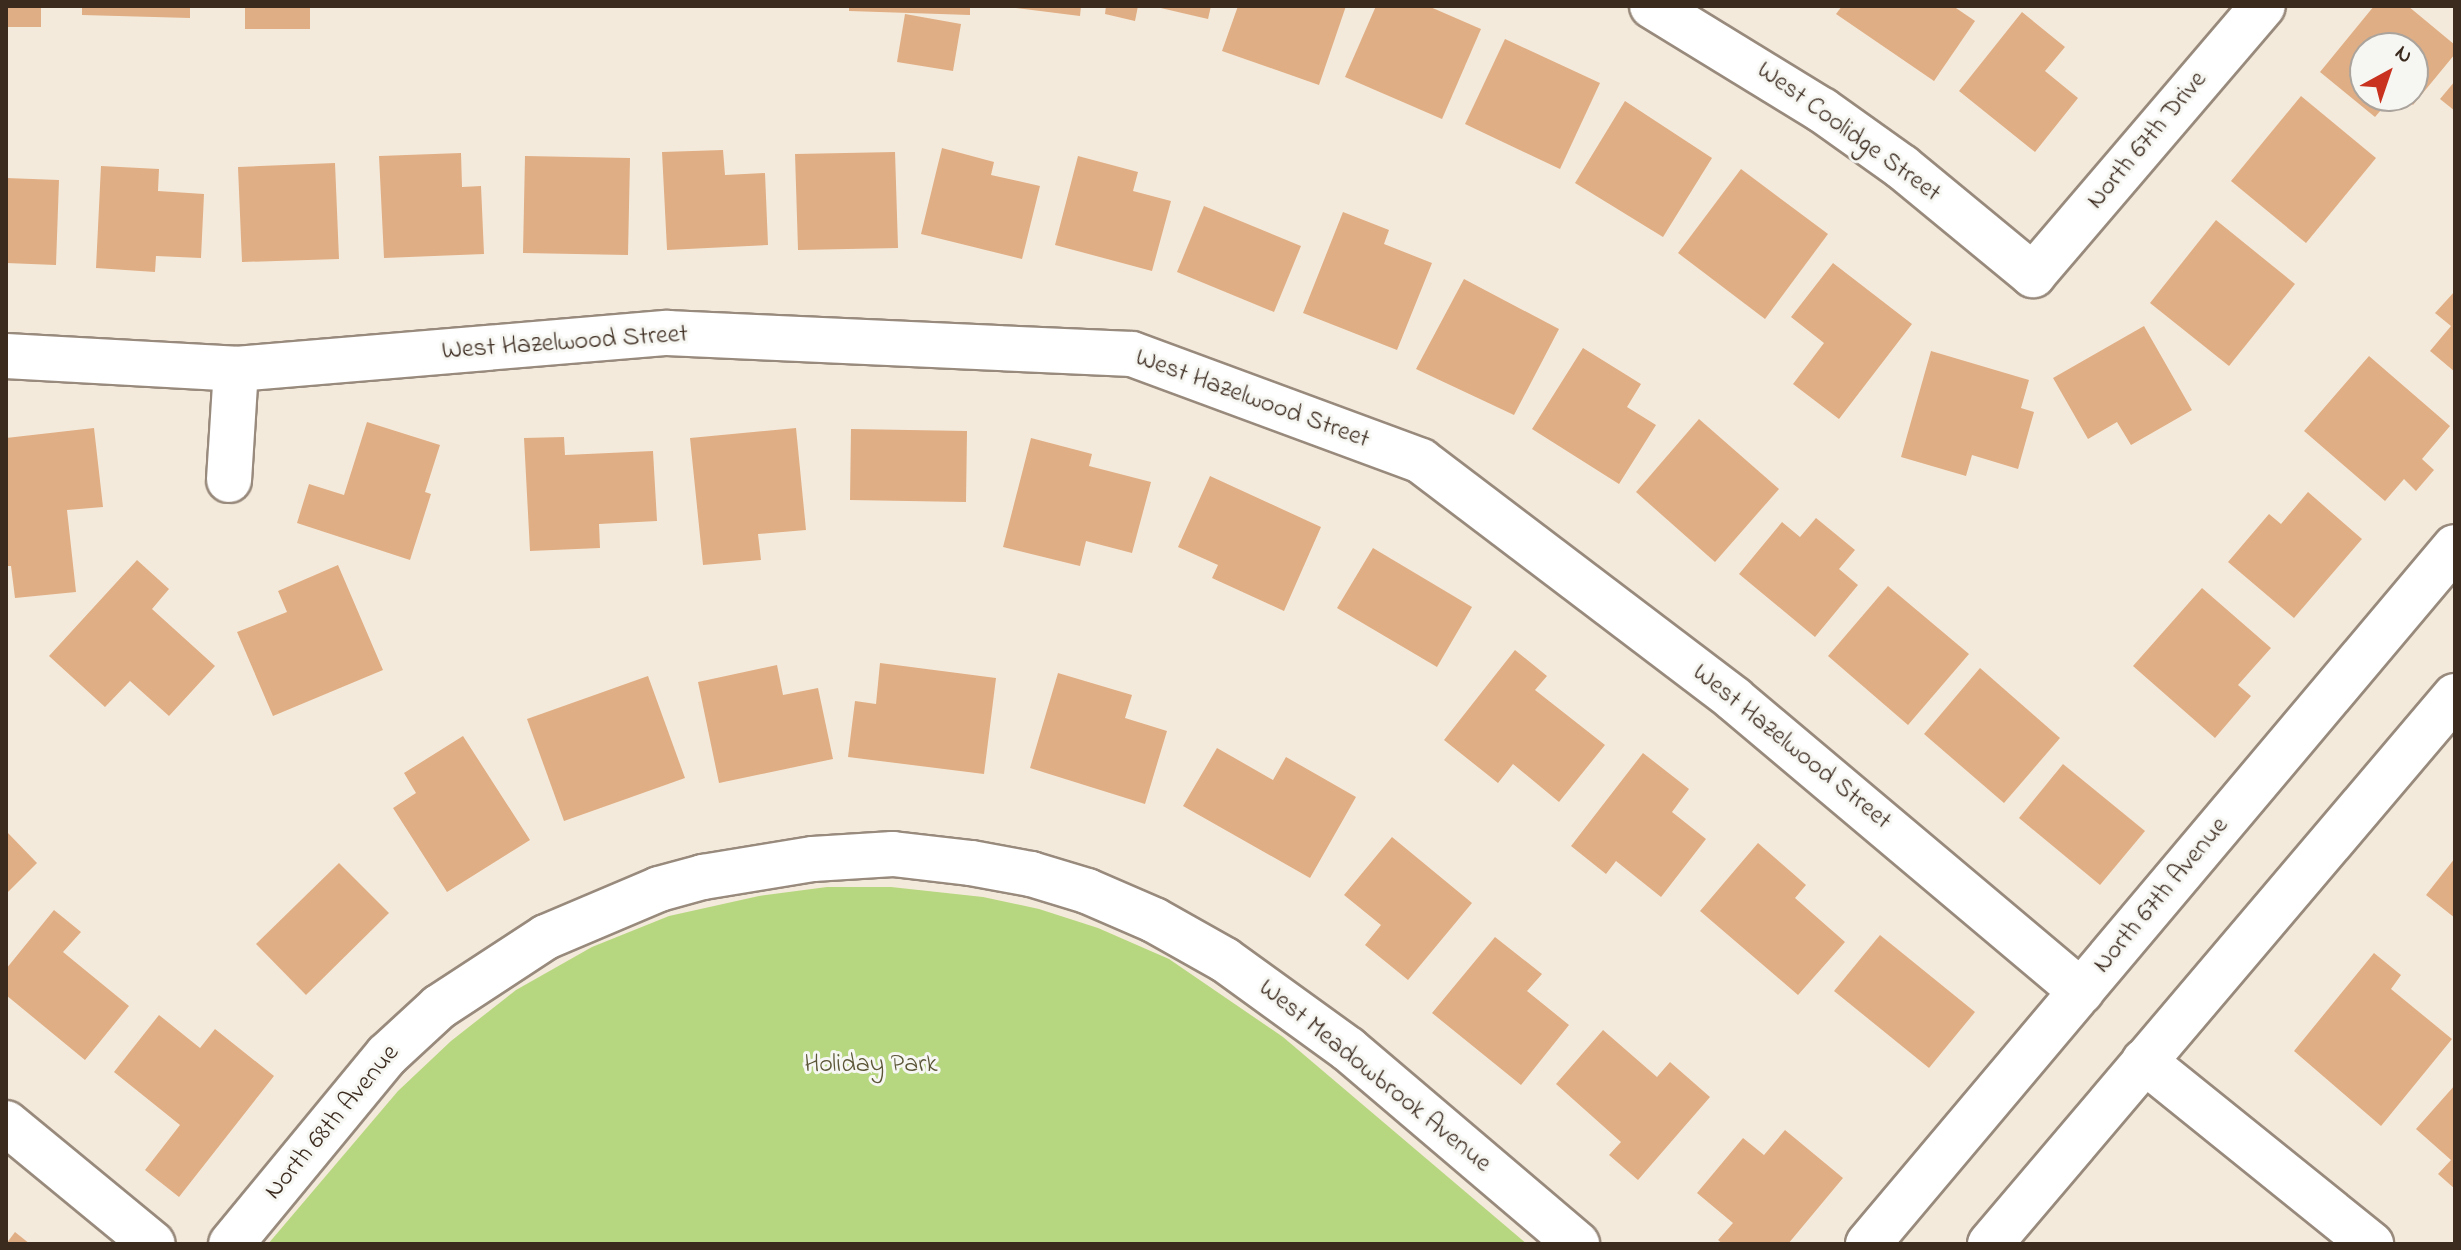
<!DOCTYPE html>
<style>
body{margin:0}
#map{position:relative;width:2461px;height:1250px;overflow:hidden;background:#f4eadb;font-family:"Indie Flower",sans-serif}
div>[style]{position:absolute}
.green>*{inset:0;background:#b6d77f}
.building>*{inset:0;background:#e0ae84}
.roads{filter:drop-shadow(2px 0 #988a7c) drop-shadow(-2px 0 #988a7c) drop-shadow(0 2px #988a7c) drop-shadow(0 -2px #988a7c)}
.minor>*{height:44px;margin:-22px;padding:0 22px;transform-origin:22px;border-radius:22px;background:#fff}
.major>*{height:44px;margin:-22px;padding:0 22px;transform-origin:22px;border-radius:22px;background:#fff}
span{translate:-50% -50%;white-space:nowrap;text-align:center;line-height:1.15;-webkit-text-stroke:6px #f6f6f2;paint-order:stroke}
.street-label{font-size:26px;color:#3b2a1e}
.park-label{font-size:26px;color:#5a5536}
.frame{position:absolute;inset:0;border:8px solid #3b2a1e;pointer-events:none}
.north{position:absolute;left:2349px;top:32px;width:80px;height:80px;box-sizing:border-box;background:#f6f6f2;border:2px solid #aba49d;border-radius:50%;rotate:40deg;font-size:22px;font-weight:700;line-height:32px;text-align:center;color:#3b2a1e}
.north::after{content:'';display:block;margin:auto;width:28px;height:36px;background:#c8321e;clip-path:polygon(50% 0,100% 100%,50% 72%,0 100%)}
</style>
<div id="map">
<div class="green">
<div style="clip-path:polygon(827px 887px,891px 887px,983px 897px,1039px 909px,1098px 928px,1169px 959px,1283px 1037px,1527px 1244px,268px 1244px,398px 1091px,451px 1041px,516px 990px,592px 947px,669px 916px,759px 896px)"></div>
</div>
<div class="building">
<div style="clip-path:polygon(6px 6px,41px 6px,41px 27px,6px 27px)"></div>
<div style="clip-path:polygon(82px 6px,190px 6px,190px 18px,82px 15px)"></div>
<div style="clip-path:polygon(245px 6px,310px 6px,310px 29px,245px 29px)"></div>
<div style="clip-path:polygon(849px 6px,970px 6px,970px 15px,849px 11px)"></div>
<div style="clip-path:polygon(999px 6px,1081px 6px,1080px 16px)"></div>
<div style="clip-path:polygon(1106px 6px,1138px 6px,1135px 21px,1105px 14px)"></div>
<div style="clip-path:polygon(1152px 6px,1211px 6px,1208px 19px)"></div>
<div style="clip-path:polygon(1238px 6px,1346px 6px,1319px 85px,1222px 51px)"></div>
<div style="clip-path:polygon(1376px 6px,1428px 6px,1481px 29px,1442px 119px,1345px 77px)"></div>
<div style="clip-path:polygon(1842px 6px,1953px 6px,1975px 21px,1934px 81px,1836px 14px)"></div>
<div style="clip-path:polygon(2374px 6px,2408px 6px,2455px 45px,2455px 54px,2413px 105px,2403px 96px,2413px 96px,2413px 48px,2365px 48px,2365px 96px,2393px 96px,2375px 117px,2320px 72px)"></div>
<div style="clip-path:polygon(2022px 12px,2065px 47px,2045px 71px,2078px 98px,2035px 152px,1959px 91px)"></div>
<div style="clip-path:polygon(905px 14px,961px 24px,953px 71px,897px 62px)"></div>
<div style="clip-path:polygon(1505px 39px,1600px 83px,1560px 169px,1465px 124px)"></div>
<div style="clip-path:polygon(2455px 81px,2455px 111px,2440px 99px)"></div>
<div style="clip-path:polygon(2301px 96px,2376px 158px,2306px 243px,2231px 181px)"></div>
<div style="clip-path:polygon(1625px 101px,1712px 158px,1663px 237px,1575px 183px)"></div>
<div style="clip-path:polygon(942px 148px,994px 162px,991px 175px,1040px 186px,1022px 259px,921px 234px)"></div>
<div style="clip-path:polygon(723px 150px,725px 175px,765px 173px,768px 245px,667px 250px,662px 152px)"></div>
<div style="clip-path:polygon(895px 152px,898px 248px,798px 250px,795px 154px)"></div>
<div style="clip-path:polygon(461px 153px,462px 187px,481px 186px,484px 254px,384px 258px,379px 156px)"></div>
<div style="clip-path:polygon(525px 156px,630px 158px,628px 255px,523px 253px)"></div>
<div style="clip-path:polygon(1078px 156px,1138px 172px,1133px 191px,1171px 201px,1152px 271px,1055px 245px)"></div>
<div style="clip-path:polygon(335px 163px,339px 259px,242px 262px,238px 167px)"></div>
<div style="clip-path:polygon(101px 166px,159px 169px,158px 191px,204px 194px,201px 258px,156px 256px,155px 272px,96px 268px)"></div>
<div style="clip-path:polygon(1741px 169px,1828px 234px,1765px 319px,1678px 253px)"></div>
<div style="clip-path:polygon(6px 178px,59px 180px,56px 265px,6px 263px)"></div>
<div style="clip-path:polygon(1204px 206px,1301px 246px,1274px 312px,1177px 272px)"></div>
<div style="clip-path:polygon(1343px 212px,1389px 230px,1384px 244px,1432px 263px,1397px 350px,1303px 313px)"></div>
<div style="clip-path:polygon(2216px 220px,2295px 284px,2229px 366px,2150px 303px)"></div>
<div style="clip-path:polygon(1833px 263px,1912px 324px,1839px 419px,1793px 384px,1824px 343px,1791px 317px)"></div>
<div style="clip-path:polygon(1464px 279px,1559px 329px,1514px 415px,1416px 369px)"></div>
<div style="clip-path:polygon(2455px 291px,2455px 372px,2430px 351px,2451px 326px,2435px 313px)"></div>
<div style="clip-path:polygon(2144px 326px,2192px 410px,2131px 445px,2117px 422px,2088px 439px,2053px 378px)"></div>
<div style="clip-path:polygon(1583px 348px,1641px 384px,1627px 407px,1656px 425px,1619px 484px,1532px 429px)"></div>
<div style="clip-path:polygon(1931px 351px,2029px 380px,2021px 408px,2034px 412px,2018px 469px,1972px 455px,1966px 476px,1901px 457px)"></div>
<div style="clip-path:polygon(2369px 356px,2450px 426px,2422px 459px,2434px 470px,2416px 491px,2404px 479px,2385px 501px,2304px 431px)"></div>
<div style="clip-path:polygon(1699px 419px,1779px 489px,1715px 562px,1636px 492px)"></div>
<div style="clip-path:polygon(367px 422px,440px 445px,425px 492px,431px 494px,410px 560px,297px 523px,309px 484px,344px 495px)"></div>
<div style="clip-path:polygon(94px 428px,103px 507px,67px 510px,76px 592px,15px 598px,11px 566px,6px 566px,6px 438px)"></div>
<div style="clip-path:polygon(796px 428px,806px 530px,758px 534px,761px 560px,703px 565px,690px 438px)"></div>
<div style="clip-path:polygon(851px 429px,967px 431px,966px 502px,850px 500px)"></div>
<div style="clip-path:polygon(564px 437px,565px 455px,653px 451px,657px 521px,599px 524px,600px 548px,530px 551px,524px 438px)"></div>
<div style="clip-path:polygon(1031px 438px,1092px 454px,1089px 466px,1151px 482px,1132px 553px,1086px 541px,1080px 566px,1003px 547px)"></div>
<div style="clip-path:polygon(1210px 476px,1321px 527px,1284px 611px,1212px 578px,1218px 565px,1178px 547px)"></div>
<div style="clip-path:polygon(2308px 492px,2362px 539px,2294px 618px,2228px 562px,2269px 514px,2281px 524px)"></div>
<div style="clip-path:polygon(1816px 518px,1855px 550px,1839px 569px,1858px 585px,1815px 637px,1739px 574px,1782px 522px,1800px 537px)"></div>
<div style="clip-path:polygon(1373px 548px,1472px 607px,1437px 667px,1337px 608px)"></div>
<div style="clip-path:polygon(137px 560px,169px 589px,152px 609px,215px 666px,169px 716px,130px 681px,105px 707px,49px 656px)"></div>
<div style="clip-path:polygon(338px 565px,383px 670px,273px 716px,237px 632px,287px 612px,278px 591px)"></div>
<div style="clip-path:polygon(1888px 586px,1969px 654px,1908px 725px,1828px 656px)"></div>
<div style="clip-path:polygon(2202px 588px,2271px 648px,2238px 685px,2251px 696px,2215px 738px,2133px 666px)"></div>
<div style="clip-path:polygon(1515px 650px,1547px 676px,1535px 690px,1605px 745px,1559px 802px,1513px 764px,1498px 783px,1444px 740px)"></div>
<div style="clip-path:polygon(880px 663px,996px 678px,984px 774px,848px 757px,855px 701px,876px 704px)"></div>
<div style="clip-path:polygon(777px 665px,783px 695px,818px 688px,833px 759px,719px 783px,698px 682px)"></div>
<div style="clip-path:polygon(1980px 668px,2060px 738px,2004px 803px,1924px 734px)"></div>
<div style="clip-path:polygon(1058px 673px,1132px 695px,1125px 718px,1167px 731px,1145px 804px,1030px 768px)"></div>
<div style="clip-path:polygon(648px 676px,685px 778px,564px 821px,527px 719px)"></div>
<div style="clip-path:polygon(463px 736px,530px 840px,447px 892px,393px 808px,416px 793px,404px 773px)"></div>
<div style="clip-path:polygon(1217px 748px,1273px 780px,1286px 757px,1356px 797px,1310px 878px,1183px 806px)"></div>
<div style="clip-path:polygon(1643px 753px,1689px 789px,1672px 812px,1706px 839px,1661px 897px,1616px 861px,1606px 874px,1571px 846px)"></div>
<div style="clip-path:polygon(2063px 764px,2145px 831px,2100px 885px,2019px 818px)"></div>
<div style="clip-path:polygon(6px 831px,37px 863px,6px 894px)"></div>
<div style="clip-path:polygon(1392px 837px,1472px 903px,1408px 980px,1365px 945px,1381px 925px,1344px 895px)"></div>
<div style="clip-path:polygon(1758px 843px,1806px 885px,1795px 898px,1845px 942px,1798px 995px,1700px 911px)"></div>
<div style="clip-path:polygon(2455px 858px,2455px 918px,2426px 895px)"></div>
<div style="clip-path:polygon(339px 863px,389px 913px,306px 995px,256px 944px)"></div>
<div style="clip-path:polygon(54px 910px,81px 932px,63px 952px,129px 1006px,85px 1060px,6px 995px,6px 969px)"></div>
<div style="clip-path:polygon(1880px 935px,1975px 1012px,1929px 1068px,1834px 991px)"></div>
<div style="clip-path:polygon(1495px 937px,1542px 974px,1527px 991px,1569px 1025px,1521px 1085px,1432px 1013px)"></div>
<div style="clip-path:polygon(2374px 953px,2401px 975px,2391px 989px,2452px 1039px,2381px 1126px,2294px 1051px)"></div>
<div style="clip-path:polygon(159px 1015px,200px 1048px,215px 1029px,274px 1076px,179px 1197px,145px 1170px,180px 1125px,114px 1072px)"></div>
<div style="clip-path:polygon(1603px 1030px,1657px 1077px,1670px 1062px,1710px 1097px,1638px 1180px,1609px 1155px,1621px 1142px,1556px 1084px)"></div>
<div style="clip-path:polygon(2455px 1085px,2455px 1189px,2438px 1174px,2451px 1160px,2416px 1129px)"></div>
<div style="clip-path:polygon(1785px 1130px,1843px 1178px,1788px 1244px,1723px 1244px,1718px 1240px,1733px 1223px,1697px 1193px,1743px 1138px,1764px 1155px)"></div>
<div style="clip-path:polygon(15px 1232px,30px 1244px,6px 1244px)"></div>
</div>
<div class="roads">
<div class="minor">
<div style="left:1652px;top:6px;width:199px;rotate:31.5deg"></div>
<div style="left:1822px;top:110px;width:98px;rotate:35.5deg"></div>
<div style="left:1902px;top:167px;width:170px;rotate:39.5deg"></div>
<div style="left:2033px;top:275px;width:354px;rotate:-49.5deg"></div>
<div style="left:6px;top:356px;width:230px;rotate:3.2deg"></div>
<div style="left:236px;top:369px;width:433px;rotate:-4.8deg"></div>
<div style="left:667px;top:333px;width:465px;rotate:2.6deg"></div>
<div style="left:1132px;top:354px;width:308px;rotate:20.3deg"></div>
<div style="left:1421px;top:461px;width:393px;rotate:37.2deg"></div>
<div style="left:1734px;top:699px;width:454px;rotate:40.1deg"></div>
<div style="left:229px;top:480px;width:111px;rotate:-86.4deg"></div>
<div style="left:2144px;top:1061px;width:292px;rotate:38.9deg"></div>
<div style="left:6px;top:1123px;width:190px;rotate:39.5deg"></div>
<div style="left:231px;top:1244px;width:245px;rotate:-50.5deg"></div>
<div style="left:387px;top:1055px;width:71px;rotate:-42.7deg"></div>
<div style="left:439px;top:1007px;width:128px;rotate:-33.2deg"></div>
<div style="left:546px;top:937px;width:123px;rotate:-23deg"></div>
<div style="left:659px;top:889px;width:46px;rotate:-15.3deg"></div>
<div style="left:703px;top:877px;width:111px;rotate:-9.3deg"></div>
<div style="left:813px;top:859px;width:80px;rotate:-3.6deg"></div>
<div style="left:893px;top:854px;width:79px;rotate:6.6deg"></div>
<div style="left:971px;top:863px;width:61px;rotate:10.4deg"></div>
<div style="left:1031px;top:874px;width:59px;rotate:16.9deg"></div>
<div style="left:1087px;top:891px;width:73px;rotate:23.4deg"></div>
<div style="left:1154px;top:920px;width:81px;rotate:29.4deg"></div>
<div style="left:1225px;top:960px;width:152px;rotate:35.9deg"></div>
<div style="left:1348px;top:1049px;width:301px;rotate:40.4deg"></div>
<div style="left:1868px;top:1244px;width:911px;rotate:-49.9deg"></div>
</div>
<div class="major">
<div style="left:1990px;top:1244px;width:719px;rotate:-49.68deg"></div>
</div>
</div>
<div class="street-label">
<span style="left:1848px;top:133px;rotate:36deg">West Coolidge Street</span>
<span style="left:2148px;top:141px;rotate:-50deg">North 67th Drive</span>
<span style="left:565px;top:344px;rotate:-4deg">West Hazelwood Street</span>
<span style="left:1252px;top:400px;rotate:20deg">West Hazelwood Street</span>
<span style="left:1791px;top:748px;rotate:39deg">West Hazelwood Street</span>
<span style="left:2162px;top:896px;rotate:-50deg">North 67th Avenue</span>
<span style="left:1374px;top:1077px;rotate:39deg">West Meadowbrook Avenue</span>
<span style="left:333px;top:1123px;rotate:-50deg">North 68th Avenue</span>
</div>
<div class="park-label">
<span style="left:871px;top:1066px">Holiday Park</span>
</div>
<div class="frame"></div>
<div class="north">N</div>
</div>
